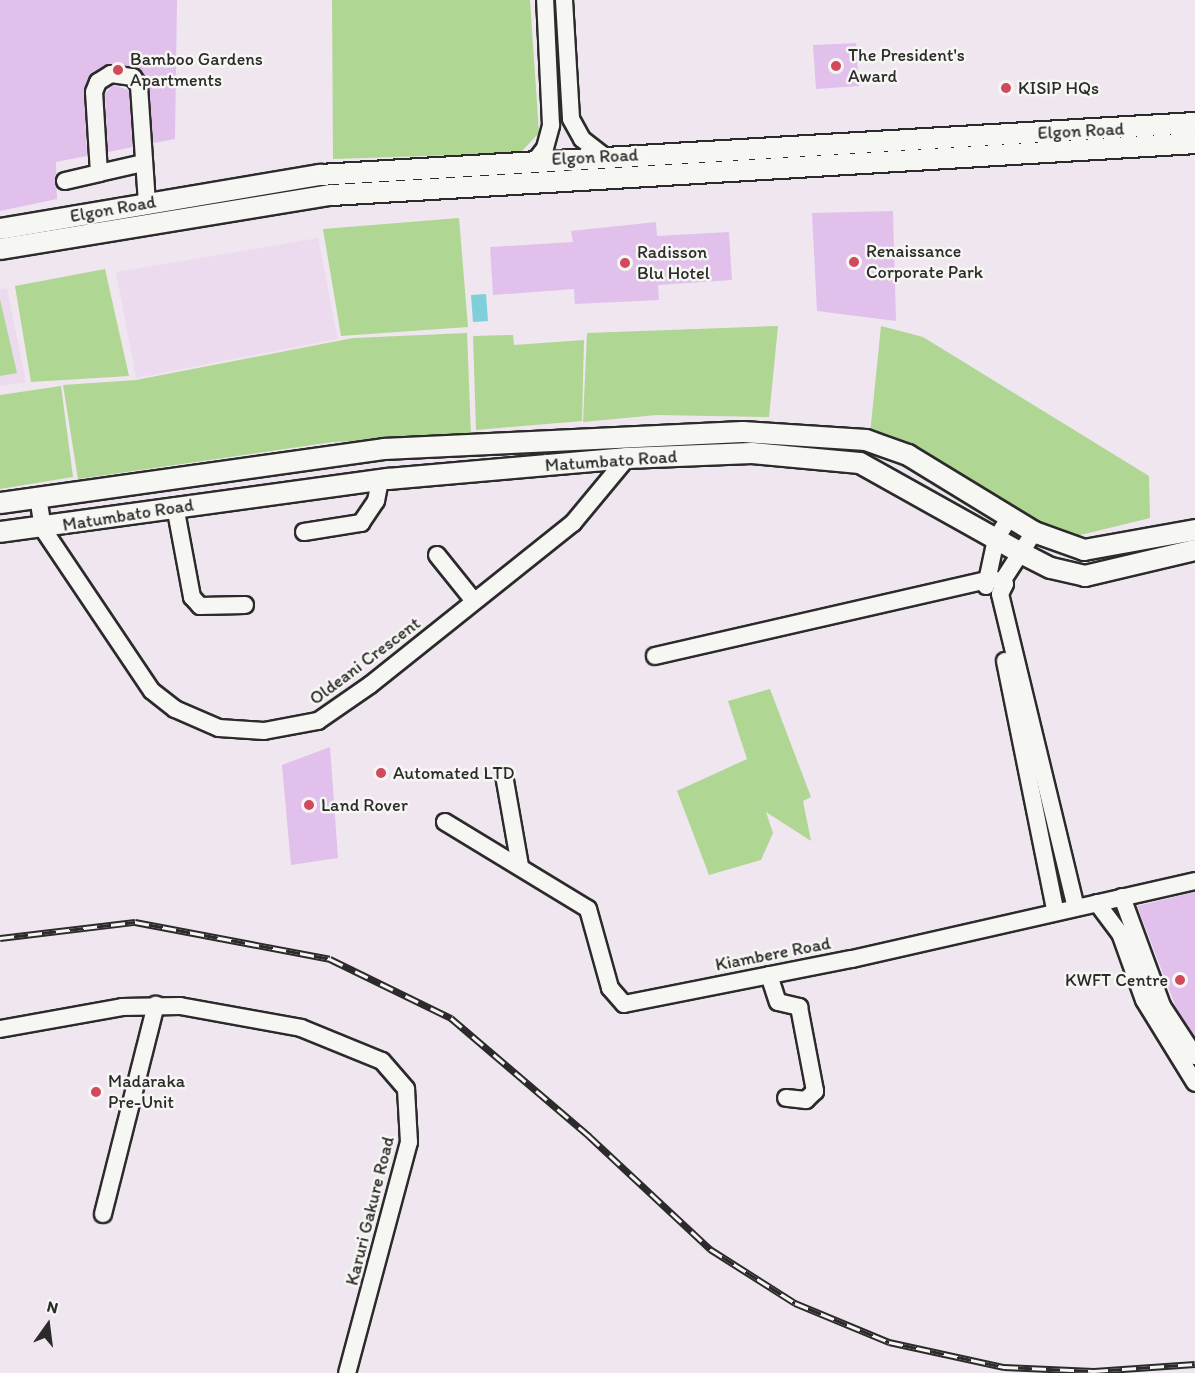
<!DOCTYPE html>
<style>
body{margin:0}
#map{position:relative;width:1195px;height:1373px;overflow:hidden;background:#f0e6f0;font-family:Itim,sans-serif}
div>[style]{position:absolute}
.built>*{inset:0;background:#ecdbef}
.green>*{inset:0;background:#afd692}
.water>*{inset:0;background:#7fcfd8}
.building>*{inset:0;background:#e1c0ec}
.roads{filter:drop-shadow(2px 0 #2b2b2b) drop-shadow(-2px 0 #2b2b2b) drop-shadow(0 2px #2b2b2b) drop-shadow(0 -2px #2b2b2b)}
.minor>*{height:16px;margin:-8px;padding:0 8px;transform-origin:8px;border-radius:8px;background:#f6f6f2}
.tertiary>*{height:20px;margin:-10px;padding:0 10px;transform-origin:10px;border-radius:10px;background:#f6f6f2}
.rail>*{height:7px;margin-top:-3.5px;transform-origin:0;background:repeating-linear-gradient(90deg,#f6f6f2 0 14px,#2b2b2b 0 28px);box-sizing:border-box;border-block:2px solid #2b2b2b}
.dots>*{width:16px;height:16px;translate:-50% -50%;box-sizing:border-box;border:3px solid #f6f6f2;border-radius:50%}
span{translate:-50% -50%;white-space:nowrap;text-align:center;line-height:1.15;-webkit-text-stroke:5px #f6f6f2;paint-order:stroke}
.poi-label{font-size:18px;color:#2b2b2b}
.left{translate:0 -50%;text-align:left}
.right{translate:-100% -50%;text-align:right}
.street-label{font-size:18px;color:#2b2b2b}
.north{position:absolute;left:18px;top:1295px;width:60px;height:60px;-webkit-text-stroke:4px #f6f6f2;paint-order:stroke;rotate:14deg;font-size:16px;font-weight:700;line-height:24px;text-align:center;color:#2b2b2b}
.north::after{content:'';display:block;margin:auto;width:21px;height:27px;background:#2b2b2b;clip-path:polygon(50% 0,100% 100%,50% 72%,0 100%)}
</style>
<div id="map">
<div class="built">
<div style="clip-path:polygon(318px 238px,338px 339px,136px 378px,116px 272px)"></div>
<div style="clip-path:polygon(7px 288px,26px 382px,0 386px,0 289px)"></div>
</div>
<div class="green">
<div style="clip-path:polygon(332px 0,530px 0,539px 133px,520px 153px,333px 159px)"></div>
<div style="clip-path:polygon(459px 218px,468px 327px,341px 336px,323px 229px)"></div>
<div style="clip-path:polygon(105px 269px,129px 376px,31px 382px,15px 286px)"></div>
<div style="clip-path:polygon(0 299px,17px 373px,0 376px)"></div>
<div style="clip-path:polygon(778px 326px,769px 417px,657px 415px,583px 422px,587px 333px)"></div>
<div style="clip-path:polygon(881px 326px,923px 337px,1149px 476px,1150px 518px,1064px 539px,870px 434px)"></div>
<div style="clip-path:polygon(467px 333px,471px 435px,333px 442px,78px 479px,63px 385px,136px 380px,353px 338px)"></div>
<div style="clip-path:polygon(513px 335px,514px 345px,584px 340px,582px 421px,476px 430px,473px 336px)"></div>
<div style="clip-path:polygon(61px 386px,73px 477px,0 489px,0 395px)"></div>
<div style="clip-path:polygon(770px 689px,811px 797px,803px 801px,811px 841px,766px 812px,773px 833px,761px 860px,709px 875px,677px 791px,747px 759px,728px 701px)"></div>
</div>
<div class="water">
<div style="clip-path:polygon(486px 294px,488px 321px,473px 322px,471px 295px)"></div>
</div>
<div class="building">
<div style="clip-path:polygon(0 0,177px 0,175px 139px,153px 143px,149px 85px,141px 71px,105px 65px,92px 74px,84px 89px,87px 156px,56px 162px,57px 199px,0 211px)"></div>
<div style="clip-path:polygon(856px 43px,859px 86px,816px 89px,813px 45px)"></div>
<div style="clip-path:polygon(113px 85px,129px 90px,133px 147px,108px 152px,105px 94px)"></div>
<div style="clip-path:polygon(893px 211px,896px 321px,817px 311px,812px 213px)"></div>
<div style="clip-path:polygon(656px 222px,657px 236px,729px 232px,732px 280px,658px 285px,659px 300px,575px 304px,574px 289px,493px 295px,490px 247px,573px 242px,571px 231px)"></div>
<div style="clip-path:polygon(330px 747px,338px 858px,291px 865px,282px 765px)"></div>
<div style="clip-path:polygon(1195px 892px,1195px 1037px,1177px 1010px,1137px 906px)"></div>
</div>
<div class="roads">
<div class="minor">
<div style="left:564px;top:0;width:119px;rotate:86.6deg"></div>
<div style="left:571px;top:119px;width:23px;rotate:61deg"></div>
<div style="left:582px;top:139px;width:29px;rotate:38deg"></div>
<div style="left:535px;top:161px;width:16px;rotate:-52deg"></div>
<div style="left:545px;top:148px;width:24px;rotate:-75deg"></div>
<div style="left:551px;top:125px;width:125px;rotate:-92.7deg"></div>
<div style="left:143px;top:163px;width:45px;rotate:167.2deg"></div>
<div style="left:99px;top:173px;width:81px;rotate:-93.5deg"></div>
<div style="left:94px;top:92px;width:11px;rotate:-68deg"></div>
<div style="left:98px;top:82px;width:15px;rotate:-32deg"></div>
<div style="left:111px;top:74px;width:22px;rotate:8deg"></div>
<div style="left:133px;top:77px;width:11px;rotate:56deg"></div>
<div style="left:139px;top:86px;width:117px;rotate:86.1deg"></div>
<div style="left:65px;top:181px;width:35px;rotate:-13deg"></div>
<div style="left:38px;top:497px;width:32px;rotate:81deg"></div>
<div style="left:43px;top:529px;width:195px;rotate:56.1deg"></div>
<div style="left:152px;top:691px;width:29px;rotate:38deg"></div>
<div style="left:175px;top:709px;width:48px;rotate:23.4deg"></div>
<div style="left:219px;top:728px;width:45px;rotate:3.8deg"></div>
<div style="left:264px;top:731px;width:55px;rotate:-10.5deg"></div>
<div style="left:318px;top:721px;width:63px;rotate:-34.7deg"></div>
<div style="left:370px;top:685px;width:260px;rotate:-38.6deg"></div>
<div style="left:573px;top:523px;width:85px;rotate:-50.3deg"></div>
<div style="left:175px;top:506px;width:93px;rotate:79.4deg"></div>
<div style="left:192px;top:597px;width:12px;rotate:48deg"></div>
<div style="left:200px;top:606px;width:45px;rotate:-1.3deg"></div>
<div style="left:304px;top:532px;width:58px;rotate:-9deg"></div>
<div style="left:361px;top:523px;width:27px;rotate:-56deg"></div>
<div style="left:376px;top:501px;width:20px;rotate:-79deg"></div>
<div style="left:437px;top:555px;width:59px;rotate:51.2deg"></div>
<div style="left:991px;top:578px;width:15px;rotate:23deg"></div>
<div style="left:1005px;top:584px;width:11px;rotate:117deg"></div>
<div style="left:1000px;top:594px;width:322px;rotate:76.4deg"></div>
<div style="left:1003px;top:580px;width:57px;rotate:-57.1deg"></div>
<div style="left:986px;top:586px;width:48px;rotate:-78deg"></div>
<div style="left:996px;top:539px;width:25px;rotate:-58deg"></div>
<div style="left:655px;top:656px;width:342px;rotate:-12.9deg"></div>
<div style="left:1005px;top:661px;width:254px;rotate:78.6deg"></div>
<div style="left:504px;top:775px;width:92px;rotate:80deg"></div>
<div style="left:445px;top:822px;width:167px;rotate:31.3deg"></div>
<div style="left:588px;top:909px;width:82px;rotate:74.4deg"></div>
<div style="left:610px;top:988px;width:21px;rotate:49deg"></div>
<div style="left:624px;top:1004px;width:232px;rotate:-11.2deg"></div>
<div style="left:852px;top:959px;width:352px;rotate:-12.8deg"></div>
<div style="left:1122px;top:897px;width:116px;rotate:69.8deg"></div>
<div style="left:1162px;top:1006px;width:60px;rotate:56.6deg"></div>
<div style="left:1097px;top:903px;width:38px;rotate:53deg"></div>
<div style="left:1120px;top:933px;width:71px;rotate:70.3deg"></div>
<div style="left:1144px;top:1000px;width:97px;rotate:58.4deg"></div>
<div style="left:769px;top:975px;width:28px;rotate:72deg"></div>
<div style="left:778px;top:1002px;width:22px;rotate:13deg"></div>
<div style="left:799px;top:1007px;width:86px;rotate:79.2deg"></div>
<div style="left:815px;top:1091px;width:13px;rotate:135deg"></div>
<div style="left:806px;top:1100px;width:20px;rotate:-174deg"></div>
<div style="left:0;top:1029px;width:124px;rotate:-10.2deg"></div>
<div style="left:122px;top:1007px;width:58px;rotate:-1deg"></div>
<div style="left:180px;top:1006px;width:123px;rotate:10.3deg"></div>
<div style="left:301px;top:1028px;width:87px;rotate:22.2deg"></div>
<div style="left:382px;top:1061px;width:37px;rotate:49deg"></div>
<div style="left:406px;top:1089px;width:53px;rotate:86.8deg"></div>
<div style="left:409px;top:1142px;width:239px;rotate:105deg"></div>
<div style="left:103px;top:1214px;width:216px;rotate:-75.8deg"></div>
</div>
<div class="tertiary">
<div style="left:0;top:229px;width:325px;rotate:-9.6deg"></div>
<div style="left:320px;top:175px;width:877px;rotate:-3.4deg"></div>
<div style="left:0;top:249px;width:335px;rotate:-9.3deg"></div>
<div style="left:331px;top:195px;width:866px;rotate:-3.44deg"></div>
<div style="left:0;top:503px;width:388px;rotate:-8deg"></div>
<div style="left:384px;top:449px;width:359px;rotate:-2.7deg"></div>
<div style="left:743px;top:432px;width:123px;rotate:3.7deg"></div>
<div style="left:866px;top:440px;width:45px;rotate:19.7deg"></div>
<div style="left:908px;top:455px;width:148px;rotate:31.4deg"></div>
<div style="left:1034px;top:532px;width:53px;rotate:19.8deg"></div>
<div style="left:1084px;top:550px;width:113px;rotate:-10.2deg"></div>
<div style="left:0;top:532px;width:392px;rotate:-7.8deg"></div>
<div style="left:388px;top:479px;width:240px;rotate:-5deg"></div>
<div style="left:627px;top:458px;width:125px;rotate:-2.3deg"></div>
<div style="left:752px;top:453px;width:108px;rotate:5.3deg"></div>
<div style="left:860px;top:463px;width:187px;rotate:29.2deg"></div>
<div style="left:1023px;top:554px;width:31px;rotate:27deg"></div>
<div style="left:1051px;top:568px;width:35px;rotate:13deg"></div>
<div style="left:1085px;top:576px;width:113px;rotate:-13.3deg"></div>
</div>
</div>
<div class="rail">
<div style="left:0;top:938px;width:136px;rotate:-6.8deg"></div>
<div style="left:135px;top:922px;width:198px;rotate:10.7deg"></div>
<div style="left:330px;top:959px;width:135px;rotate:26deg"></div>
<div style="left:451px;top:1018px;width:182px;rotate:40.5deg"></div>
<div style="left:589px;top:1136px;width:166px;rotate:43deg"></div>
<div style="left:710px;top:1249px;width:101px;rotate:32.4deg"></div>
<div style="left:795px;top:1303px;width:102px;rotate:22.5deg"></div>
<div style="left:889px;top:1342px;width:118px;rotate:12.3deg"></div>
<div style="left:1004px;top:1367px;width:90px;rotate:2.5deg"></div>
<div style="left:1094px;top:1371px;width:101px;rotate:-4deg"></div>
</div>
<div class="dots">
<div style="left:836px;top:66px;background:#d1495b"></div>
<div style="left:118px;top:70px;background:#d1495b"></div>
<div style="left:1006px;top:88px;background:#d1495b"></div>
<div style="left:854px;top:262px;background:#d1495b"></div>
<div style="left:625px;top:263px;background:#d1495b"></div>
<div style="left:381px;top:773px;background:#d1495b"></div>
<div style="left:309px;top:805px;background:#d1495b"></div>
<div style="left:1180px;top:980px;background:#d1495b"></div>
<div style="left:96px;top:1092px;background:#d1495b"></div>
</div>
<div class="poi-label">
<span class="left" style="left:848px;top:66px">The President's<br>Award</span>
<span class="left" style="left:130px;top:70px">Bamboo Gardens<br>Apartments</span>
<span class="left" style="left:1018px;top:88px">KISIP HQs</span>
<span class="left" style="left:866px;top:262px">Renaissance<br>Corporate Park</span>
<span class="left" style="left:637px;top:263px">Radisson<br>Blu Hotel</span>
<span class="left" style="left:393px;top:773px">Automated LTD</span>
<span class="left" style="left:321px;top:805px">Land Rover</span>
<span class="right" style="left:1168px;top:980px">KWFT Centre</span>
<span class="left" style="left:108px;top:1092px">Madaraka<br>Pre-Unit</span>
</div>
<div class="street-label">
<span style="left:1081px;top:131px;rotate:-3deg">Elgon Road</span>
<span style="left:595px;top:157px;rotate:-3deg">Elgon Road</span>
<span style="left:113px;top:209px;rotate:-10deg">Elgon Road</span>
<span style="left:611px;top:461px;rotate:-4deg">Matumbato Road</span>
<span style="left:128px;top:515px;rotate:-9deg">Matumbato Road</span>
<span style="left:365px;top:661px;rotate:-37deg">Oldeani Crescent</span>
<span style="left:773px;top:954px;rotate:-11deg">Kiambere Road</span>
<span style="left:370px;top:1211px;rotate:-76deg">Karuri Gakure Road</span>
</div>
<div class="north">N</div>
</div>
